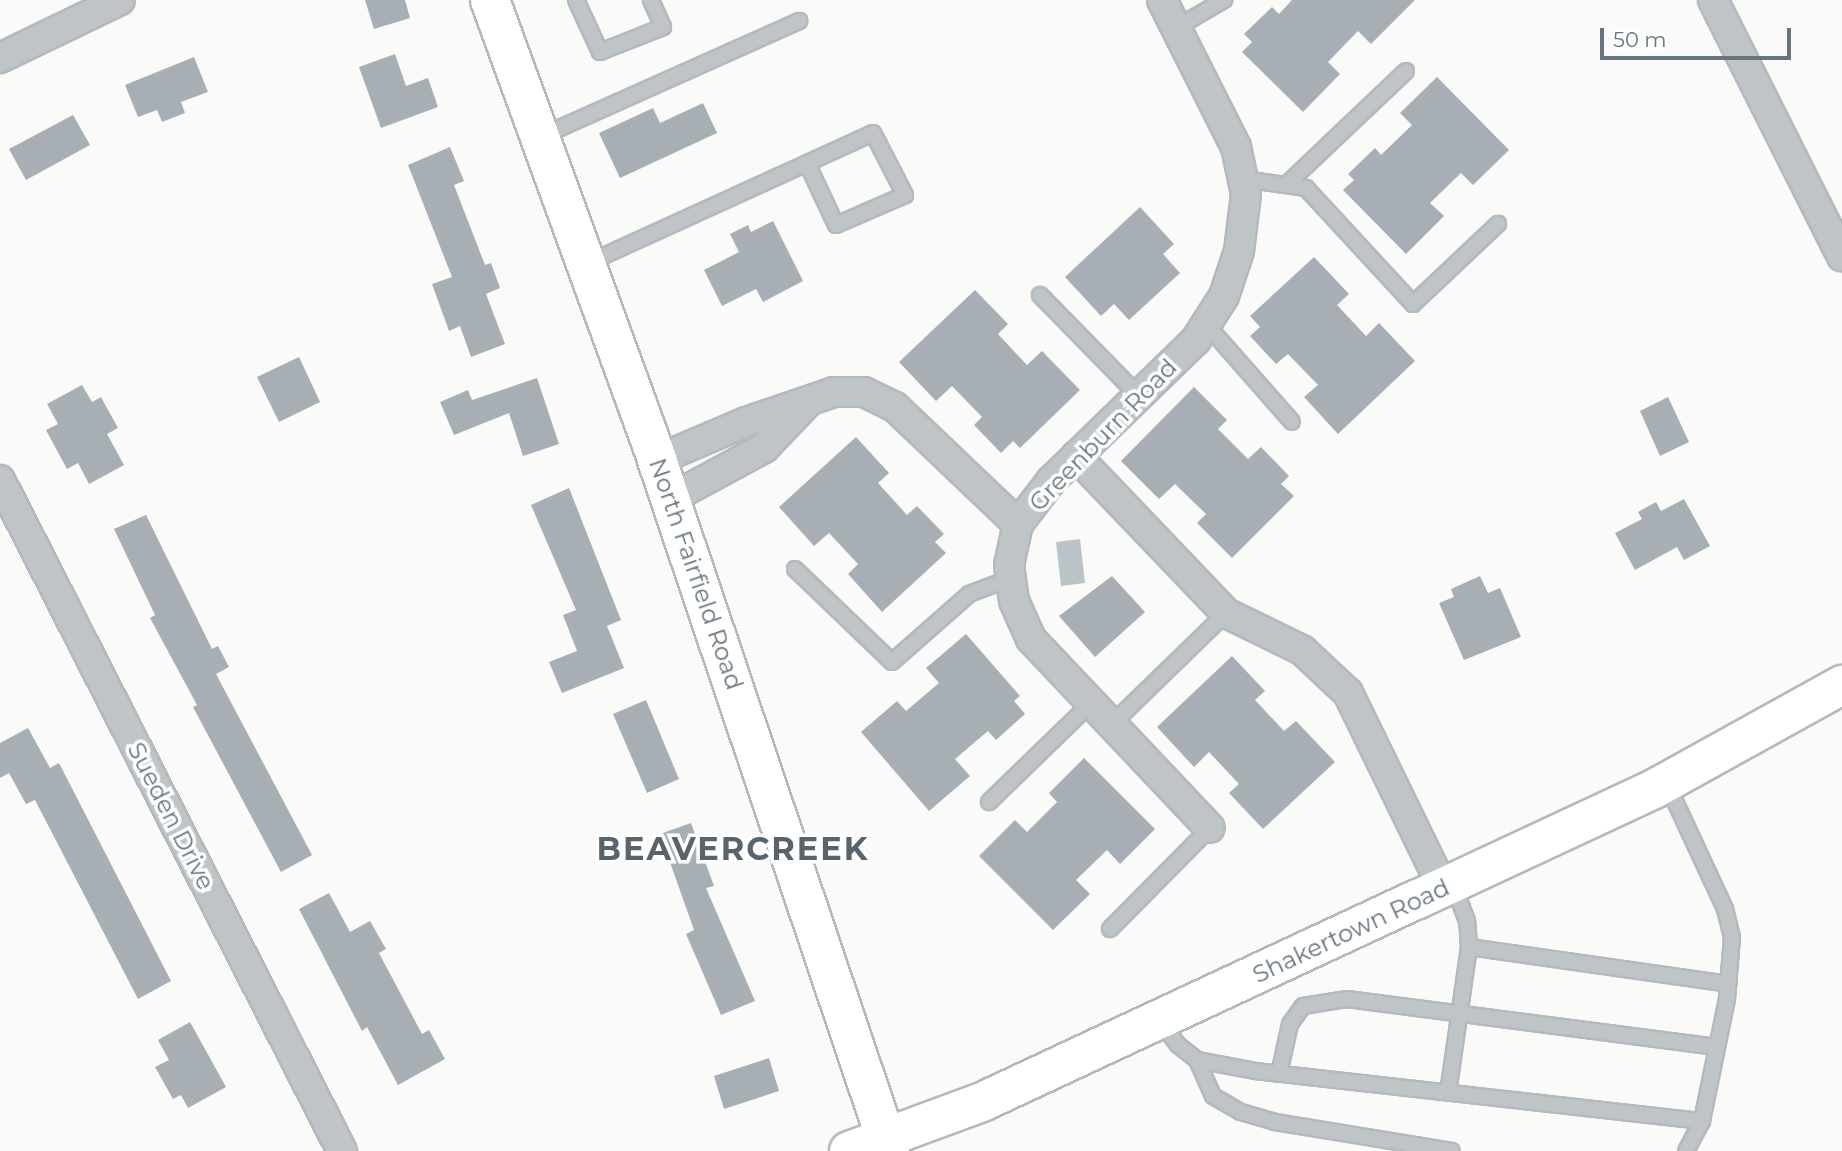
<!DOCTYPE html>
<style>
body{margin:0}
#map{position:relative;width:1842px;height:1151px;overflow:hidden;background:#fafaf8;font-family:Montserrat,sans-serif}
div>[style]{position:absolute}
.water>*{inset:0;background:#bac4c8}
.building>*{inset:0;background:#a7afb4}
.roads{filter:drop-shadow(2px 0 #b4b9be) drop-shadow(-2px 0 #b4b9be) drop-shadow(0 2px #b4b9be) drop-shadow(0 -2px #b4b9be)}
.lane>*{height:14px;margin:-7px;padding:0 7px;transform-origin:7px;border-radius:7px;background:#bfc4c7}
.street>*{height:28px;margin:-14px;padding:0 14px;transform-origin:14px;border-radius:14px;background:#bfc4c7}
.secondary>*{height:38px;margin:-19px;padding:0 19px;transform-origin:19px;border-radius:19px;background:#fff}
span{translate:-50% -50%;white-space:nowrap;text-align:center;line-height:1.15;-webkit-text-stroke:7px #fff;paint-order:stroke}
.street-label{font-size:24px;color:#677580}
.district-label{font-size:32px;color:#59636c;font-weight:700;letter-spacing:2px}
.scale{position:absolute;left:1600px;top:28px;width:191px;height:32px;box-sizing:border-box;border:4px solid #677580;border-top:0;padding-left:9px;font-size:21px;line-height:24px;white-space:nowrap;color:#677580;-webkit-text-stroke:5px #fff;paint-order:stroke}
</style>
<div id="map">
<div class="water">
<div style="clip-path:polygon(1080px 539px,1085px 583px,1061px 586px,1056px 542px)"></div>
</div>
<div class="building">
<div style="clip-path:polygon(365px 0,405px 0,410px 18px,374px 29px)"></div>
<div style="clip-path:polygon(1292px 0,1415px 0,1371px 44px,1358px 31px,1328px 62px,1340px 74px,1303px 112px,1242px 52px,1252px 42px,1244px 34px,1272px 7px,1279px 14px)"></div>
<div style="clip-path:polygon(395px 54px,406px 86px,428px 78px,438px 107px,381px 128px,359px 67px)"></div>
<div style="clip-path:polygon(194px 57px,208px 92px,181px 102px,185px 113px,162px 122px,157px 110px,138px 117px,125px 85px)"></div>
<div style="clip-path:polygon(1437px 77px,1509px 150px,1473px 185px,1461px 173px,1430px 203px,1444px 216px,1406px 254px,1343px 190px,1354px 180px,1348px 174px,1375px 148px,1381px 155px,1412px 125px,1400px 113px)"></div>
<div style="clip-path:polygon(703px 103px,717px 133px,620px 178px,599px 133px,653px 108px,660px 123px)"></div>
<div style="clip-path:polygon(73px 115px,90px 145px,26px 180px,9px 149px)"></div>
<div style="clip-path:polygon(450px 147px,464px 181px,454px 185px,485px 265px,491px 263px,500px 288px,486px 294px,505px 344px,471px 357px,460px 326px,449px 331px,432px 284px,452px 277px,408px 165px)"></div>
<div style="clip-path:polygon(1140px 207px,1174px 244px,1163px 254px,1180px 273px,1129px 320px,1114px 304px,1101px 316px,1065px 277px)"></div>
<div style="clip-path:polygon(773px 221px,803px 281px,763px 302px,756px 289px,722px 306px,704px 270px,739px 252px,730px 234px,748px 225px,751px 232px)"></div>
<div style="clip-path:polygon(1314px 257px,1349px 294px,1337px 305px,1366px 336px,1379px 323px,1415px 361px,1338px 434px,1304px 397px,1318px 385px,1288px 354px,1276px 364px,1250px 336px,1260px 327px,1250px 316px)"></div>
<div style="clip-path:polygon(975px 290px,1008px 324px,998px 334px,1027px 365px,1042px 351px,1080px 390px,1020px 448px,1013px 441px,1001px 453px,974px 425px,982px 417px,952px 386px,936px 401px,899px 362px)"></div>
<div style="clip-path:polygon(299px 357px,320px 402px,279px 422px,257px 377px)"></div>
<div style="clip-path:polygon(537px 378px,559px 444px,523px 456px,509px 413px,454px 435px,440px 402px,468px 390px,472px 400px)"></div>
<div style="clip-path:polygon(82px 385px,92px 402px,101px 397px,118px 428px,107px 434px,124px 465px,89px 484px,78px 463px,67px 469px,46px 430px,58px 424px,47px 404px)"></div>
<div style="clip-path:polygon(1194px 387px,1227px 420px,1218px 429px,1248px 459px,1261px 447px,1289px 476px,1281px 484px,1294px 496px,1232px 558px,1197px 523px,1206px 514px,1175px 484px,1159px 499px,1121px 461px)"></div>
<div style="clip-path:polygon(1668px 397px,1689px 442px,1660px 456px,1640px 411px)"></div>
<div style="clip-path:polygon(856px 437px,889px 473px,878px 483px,907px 515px,917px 506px,944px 534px,935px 542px,946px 553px,882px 612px,848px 574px,858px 564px,829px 533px,814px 546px,779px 507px)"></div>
<div style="clip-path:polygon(569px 488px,621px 620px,607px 626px,624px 668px,562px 693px,549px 662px,577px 651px,563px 615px,576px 610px,531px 505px)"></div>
<div style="clip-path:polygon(1684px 499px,1710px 546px,1684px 560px,1677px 547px,1635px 570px,1615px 533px,1642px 519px,1638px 512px,1656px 502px,1661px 511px)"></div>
<div style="clip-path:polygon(146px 515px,212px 649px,218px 646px,229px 667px,216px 674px,312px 855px,281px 872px,193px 707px,197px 705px,150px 618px,155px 615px,114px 529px)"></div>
<div style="clip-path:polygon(1112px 576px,1145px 612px,1095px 657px,1059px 616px)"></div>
<div style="clip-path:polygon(1480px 576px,1488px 593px,1500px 588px,1521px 637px,1464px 660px,1439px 603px,1454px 597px,1451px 589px)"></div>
<div style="clip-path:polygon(966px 634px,1020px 696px,1014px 701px,1025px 714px,996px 740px,988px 731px,955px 759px,970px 776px,929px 811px,861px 732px,897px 701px,906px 711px,939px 683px,926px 668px)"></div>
<div style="clip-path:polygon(1232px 656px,1265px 691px,1255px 700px,1284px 731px,1296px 721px,1335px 762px,1263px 829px,1229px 793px,1239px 784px,1209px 752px,1194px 767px,1157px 727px)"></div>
<div style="clip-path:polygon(646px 700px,679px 779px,647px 793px,613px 714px)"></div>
<div style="clip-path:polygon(28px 728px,50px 768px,59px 763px,171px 981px,138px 999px,35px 800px,26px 804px,9px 773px,0 778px,0 743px)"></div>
<div style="clip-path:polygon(1084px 758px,1155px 829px,1120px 864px,1107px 850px,1076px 880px,1090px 894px,1053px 930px,979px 856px,1015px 820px,1027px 832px,1057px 802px,1049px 793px)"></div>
<div style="clip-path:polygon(691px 823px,714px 886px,706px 888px,755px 1001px,721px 1015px,686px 934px,694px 930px,660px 834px)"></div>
<div style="clip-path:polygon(329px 893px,350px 932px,370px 921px,386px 949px,379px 953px,422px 1034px,429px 1030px,445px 1059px,398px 1085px,367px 1027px,362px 1031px,299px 909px)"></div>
<div style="clip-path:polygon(190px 1022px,226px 1087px,188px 1108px,181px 1095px,173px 1099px,155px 1067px,169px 1060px,158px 1040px)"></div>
<div style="clip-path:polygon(769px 1058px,779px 1091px,724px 1109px,714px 1076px)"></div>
</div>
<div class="roads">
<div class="lane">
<div style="left:576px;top:0;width:57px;rotate:65.2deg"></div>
<div style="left:600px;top:52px;width:68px;rotate:-21.6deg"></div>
<div style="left:663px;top:27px;width:30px;rotate:-114deg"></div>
<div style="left:1176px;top:28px;width:56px;rotate:-30.3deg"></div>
<div style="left:542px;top:136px;width:282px;rotate:-24.1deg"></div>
<div style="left:1243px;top:179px;width:64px;rotate:8.1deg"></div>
<div style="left:1306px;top:188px;width:158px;rotate:47.3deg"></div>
<div style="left:1413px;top:304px;width:117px;rotate:-43.3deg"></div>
<div style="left:1287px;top:184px;width:164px;rotate:-43.5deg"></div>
<div style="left:588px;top:263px;width:313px;rotate:-24.5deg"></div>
<div style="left:873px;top:133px;width:70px;rotate:62.7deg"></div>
<div style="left:905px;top:195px;width:75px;rotate:156.5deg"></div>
<div style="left:836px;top:225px;width:68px;rotate:-115.1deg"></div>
<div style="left:1040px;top:295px;width:141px;rotate:45.6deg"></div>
<div style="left:1206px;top:324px;width:130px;rotate:48.7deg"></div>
<div style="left:795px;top:569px;width:134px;rotate:43.8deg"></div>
<div style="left:892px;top:662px;width:103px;rotate:-41.4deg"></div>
<div style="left:969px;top:594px;width:45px;rotate:-20.9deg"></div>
<div style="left:1112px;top:724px;width:159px;rotate:-44.2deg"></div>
<div style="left:1667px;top:784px;width:138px;rotate:65.1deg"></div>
<div style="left:1725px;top:909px;width:29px;rotate:76deg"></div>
<div style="left:1732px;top:937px;width:62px;rotate:94.6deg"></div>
<div style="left:1727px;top:999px;width:125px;rotate:101.6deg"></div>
<div style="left:1702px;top:1121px;width:34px;rotate:118deg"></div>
<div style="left:989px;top:802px;width:142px;rotate:-44.1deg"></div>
<div style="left:1110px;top:929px;width:142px;rotate:-45.3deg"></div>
<div style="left:1469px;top:947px;width:262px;rotate:8.1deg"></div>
<div style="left:1160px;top:1021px;width:30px;rotate:53deg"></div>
<div style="left:1178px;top:1045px;width:24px;rotate:38deg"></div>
<div style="left:1197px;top:1060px;width:59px;rotate:10.7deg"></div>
<div style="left:1255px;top:1071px;width:450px;rotate:6.4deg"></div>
<div style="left:1197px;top:1060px;width:39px;rotate:66deg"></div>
<div style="left:1213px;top:1096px;width:32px;rotate:30deg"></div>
<div style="left:1241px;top:1112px;width:35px;rotate:16deg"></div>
<div style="left:1275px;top:1122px;width:179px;rotate:9.3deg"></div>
<div style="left:1279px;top:1074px;width:51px;rotate:-77.6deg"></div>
<div style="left:1290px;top:1024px;width:22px;rotate:-54deg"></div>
<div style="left:1303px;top:1006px;width:45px;rotate:-9deg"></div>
<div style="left:1347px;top:999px;width:373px;rotate:7.4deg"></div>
<div style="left:1448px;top:1093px;width:148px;rotate:-81.8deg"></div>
<div style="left:1469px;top:947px;width:26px;rotate:-94deg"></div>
<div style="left:1467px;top:921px;width:39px;rotate:-111deg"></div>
</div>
<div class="street">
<div style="left:1162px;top:0;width:165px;rotate:63.3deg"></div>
<div style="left:1236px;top:147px;width:48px;rotate:78deg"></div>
<div style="left:1246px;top:194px;width:57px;rotate:97deg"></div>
<div style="left:1239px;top:251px;width:47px;rotate:108.4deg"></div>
<div style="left:1224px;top:296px;width:52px;rotate:122.5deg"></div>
<div style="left:1196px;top:340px;width:202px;rotate:135.8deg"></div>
<div style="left:1051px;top:481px;width:54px;rotate:127.5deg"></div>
<div style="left:1018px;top:524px;width:42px;rotate:102.4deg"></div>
<div style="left:1009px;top:565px;width:36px;rotate:82deg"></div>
<div style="left:1014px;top:601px;width:42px;rotate:65.9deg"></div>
<div style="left:1031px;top:639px;width:260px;rotate:46.6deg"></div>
<div style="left:1713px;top:0;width:287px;rotate:63.3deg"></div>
<div style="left:0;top:58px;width:133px;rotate:-25.8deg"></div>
<div style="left:1076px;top:456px;width:217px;rotate:46.3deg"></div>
<div style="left:1226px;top:613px;width:85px;rotate:26deg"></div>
<div style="left:1302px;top:650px;width:63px;rotate:43.1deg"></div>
<div style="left:1348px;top:693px;width:217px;rotate:64deg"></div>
<div style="left:657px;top:460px;width:97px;rotate:-23.1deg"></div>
<div style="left:746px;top:422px;width:93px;rotate:-18.8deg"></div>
<div style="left:834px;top:392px;width:30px"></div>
<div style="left:864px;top:392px;width:34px;rotate:26deg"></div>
<div style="left:895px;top:407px;width:170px;rotate:43.6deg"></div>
<div style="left:0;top:480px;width:753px;rotate:62.99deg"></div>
<div style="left:670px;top:499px;width:107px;rotate:-28.5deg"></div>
<div style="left:764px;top:448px;width:61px;rotate:-46.3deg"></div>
</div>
<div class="secondary">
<div style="left:490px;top:0;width:489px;rotate:70deg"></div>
<div style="left:657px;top:460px;width:729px;rotate:71.37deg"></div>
<div style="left:849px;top:1151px;width:142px;rotate:-20.2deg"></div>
<div style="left:982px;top:1102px;width:479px;rotate:-25deg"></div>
<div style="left:1416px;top:900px;width:265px;rotate:-25deg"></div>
<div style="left:1656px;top:788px;width:213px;rotate:-29deg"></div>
</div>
</div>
<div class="street-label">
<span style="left:1103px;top:435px;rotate:-46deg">Greenburn Road</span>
<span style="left:696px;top:574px;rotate:71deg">North Fairfield Road</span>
<span style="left:171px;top:816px;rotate:63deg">Sueden Drive</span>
<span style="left:1351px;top:931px;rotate:-25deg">Shakertown Road</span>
</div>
<div class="district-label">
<span style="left:733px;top:849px">BEAVERCREEK</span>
</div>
<div class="scale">50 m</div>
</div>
